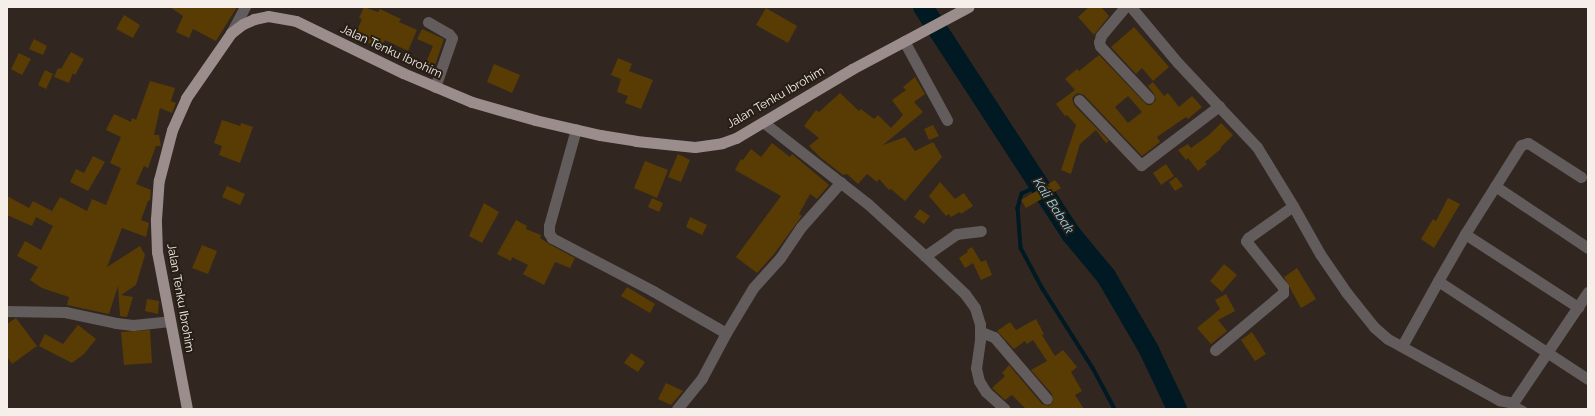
<!DOCTYPE html>
<style>
body{margin:0}
#map{position:relative;width:1595px;height:416px;overflow:hidden;background:#312720;font-family:Raleway,sans-serif}
div>[style]{position:absolute}
.stream>*{height:3.5px;margin:-1.75px;padding:0 1.75px;transform-origin:1.75px;border-radius:1.75px;background:#001922}
.river>*{height:20px;margin:-10px;padding:0 10px;transform-origin:10px;border-radius:10px;background:#001922}
.building>*{inset:0;background:#593c03}
.service>*{height:5.5px;margin:-2.75px;padding:0 2.75px;transform-origin:2.75px;border-radius:2.75px;background:#635c5c}
.minor>*{height:11px;margin:-5.5px;padding:0 5.5px;transform-origin:5.5px;border-radius:5.5px;background:#635c5c}
.tertiary>*{height:11px;margin:-5.5px;padding:0 5.5px;transform-origin:5.5px;border-radius:5.5px;background:#635c5c}
.primary>*{height:11px;margin:-5.5px;padding:0 5.5px;transform-origin:5.5px;border-radius:5.5px;background:#9c8d8d}
span{translate:-50% -50%;white-space:nowrap;text-align:center;line-height:1.15;-webkit-text-stroke:4px #271e16;paint-order:stroke}
.street-label{font-size:12px;color:#f5eee9}
.water-label{font-size:13px;color:#97d8f3;font-style:italic}
.frame{position:absolute;inset:0;border:8px solid #f5eee9;pointer-events:none}
</style>
<div id="map">
<div class="stream">
<div style="left:1040px;top:185px;width:20px;rotate:153deg"></div>
<div style="left:1022px;top:194px;width:15px;rotate:106deg"></div>
<div style="left:1018px;top:208px;width:40px;rotate:85.7deg"></div>
<div style="left:1021px;top:248px;width:47px;rotate:61.8deg"></div>
<div style="left:1043px;top:289px;width:93px;rotate:57.7deg"></div>
<div style="left:1093px;top:368px;width:47px;rotate:61.8deg"></div>
</div>
<div class="river">
<div style="left:923px;top:7px;width:271px;rotate:56.9deg"></div>
<div style="left:1071px;top:234px;width:55px;rotate:50.2deg"></div>
<div style="left:1106px;top:276px;width:86px;rotate:59.8deg"></div>
<div style="left:1149px;top:350px;width:65px;rotate:64.6deg"></div>
</div>
<div class="building">
<div style="clip-path:polygon(170px 7px,237px 7px,216px 41px,193px 29px,189px 38px,176px 32px,183px 16px)"></div>
<div style="clip-path:polygon(364px 7px,378px 12px,380px 9px,401px 19px,399px 22px,417px 30px,408px 51px,385px 40px,381px 48px,354px 37px,362px 19px,359px 18px)"></div>
<div style="clip-path:polygon(1089px 7px,1101px 7px,1109px 16px,1094px 35px,1078px 17px)"></div>
<div style="clip-path:polygon(766px 8px,797px 26px,788px 43px,756px 25px)"></div>
<div style="clip-path:polygon(124px 15px,140px 25px,133px 38px,116px 29px)"></div>
<div style="clip-path:polygon(1134px 27px,1169px 67px,1153px 81px,1142px 68px,1136px 74px,1111px 47px)"></div>
<div style="clip-path:polygon(422px 29px,444px 39px,433px 71px,424px 67px,433px 46px,417px 39px)"></div>
<div style="clip-path:polygon(34px 39px,47px 46px,43px 55px,29px 49px)"></div>
<div style="clip-path:polygon(71px 52px,84px 59px,75px 75px,73px 73px,69px 83px,54px 77px,58px 68px,61px 69px)"></div>
<div style="clip-path:polygon(19px 53px,31px 59px,22px 75px,11px 69px)"></div>
<div style="clip-path:polygon(evenodd,1099px 55px,1147px 105px,1151px 105px,1156px 100px,1154px 94px,1148px 86px,1153px 82px,1164px 96px,1168px 93px,1179px 107px,1192px 96px,1202px 107px,1188px 119px,1186px 117px,1157px 137px,1160px 142px,1142px 156px,1084px 95px,1077px 93px,1072px 98px,1074px 105px,1109px 141px,1106px 143px,1096px 130px,1080px 144px,1071px 174px,1061px 170px,1076px 125px,1067px 115px,1065px 116px,1056px 104px,1075px 90px,1065px 79px,1077px 69px,1079px 71px,1099px 55px,1128px 96px,1142px 112px,1128px 123px,1115px 107px,1128px 96px)"></div>
<div style="clip-path:polygon(618px 58px,632px 64px,629px 71px,653px 80px,641px 109px,625px 103px,628px 96px,617px 92px,621px 79px,611px 75px)"></div>
<div style="clip-path:polygon(494px 64px,520px 75px,512px 93px,487px 82px)"></div>
<div style="clip-path:polygon(45px 70px,53px 74px,46px 89px,38px 85px)"></div>
<div style="clip-path:polygon(915px 77px,925px 94px,914px 102px,923px 112px,883px 145px,905px 137px,915px 151px,933px 142px,942px 157px,905px 201px,891px 189px,889px 190px,879px 179px,877px 182px,867px 174px,858px 184px,847px 174px,843px 175px,820px 157px,809px 146px,819px 138px,804px 126px,816px 110px,819px 112px,840px 93px,859px 111px,861px 109px,874px 119px,878px 115px,891px 128px,903px 115px,892px 100px,906px 90px,903px 87px)"></div>
<div style="clip-path:polygon(150px 81px,175px 88px,171px 101px,176px 103px,172px 113px,160px 108px,154px 135px,159px 135px,161px 146px,156px 146px,148px 168px,144px 166px,136px 184px,151px 190px,150px 200px,148px 201px,141px 220px,149px 223px,146px 237px,122px 228px,107px 267px,140px 246px,145px 255px,136px 285px,121px 295px,133px 297px,127px 317px,120px 316px,118px 286px,109px 314px,67px 305px,69px 297px,42px 288px,30px 280px,38px 267px,17px 256px,25px 241px,41px 250px,53px 226px,36px 217px,32px 226px,7px 215px,7px 196px,29px 208px,33px 201px,52px 211px,60px 197px,87px 211px,92px 199px,106px 205px,121px 168px,110px 163px,121px 137px,106px 130px,114px 114px,131px 122px,132px 118px,136px 120px)"></div>
<div style="clip-path:polygon(222px 120px,240px 126px,241px 123px,253px 127px,240px 163px,219px 155px,222px 146px,214px 143px)"></div>
<div style="clip-path:polygon(1221px 123px,1233px 135px,1220px 148px,1221px 149px,1205px 162px,1207px 164px,1198px 171px,1188px 158px,1186px 160px,1178px 150px,1188px 144px,1191px 148px,1209px 135px)"></div>
<div style="clip-path:polygon(933px 125px,939px 136px,929px 140px,924px 129px)"></div>
<div style="clip-path:polygon(772px 143px,790px 157px,792px 154px,829px 185px,817px 199px,810px 194px,799px 214px,802px 216px,774px 254px,757px 273px,736px 257px,781px 196px,735px 170px,741px 159px,743px 160px,751px 149px,761px 157px)"></div>
<div style="clip-path:polygon(678px 154px,690px 160px,681px 182px,668px 177px)"></div>
<div style="clip-path:polygon(93px 156px,105px 162px,88px 191px,70px 182px,76px 169px,84px 173px)"></div>
<div style="clip-path:polygon(645px 161px,668px 170px,657px 198px,634px 188px)"></div>
<div style="clip-path:polygon(1166px 164px,1174px 176px,1161px 185px,1153px 173px)"></div>
<div style="clip-path:polygon(1176px 177px,1183px 186px,1175px 191px,1169px 182px)"></div>
<div style="clip-path:polygon(1055px 180px,1061px 188px,1026px 208px,1021px 200px)"></div>
<div style="clip-path:polygon(940px 182px,955px 199px,964px 193px,973px 206px,961px 214px,960px 212px,951px 217px,949px 214px,946px 216px,929px 196px)"></div>
<div style="clip-path:polygon(227px 186px,245px 194px,240px 205px,222px 197px)"></div>
<div style="clip-path:polygon(652px 198px,663px 203px,659px 212px,648px 207px)"></div>
<div style="clip-path:polygon(1448px 198px,1460px 204px,1434px 248px,1421px 239px,1433px 219px,1436px 221px)"></div>
<div style="clip-path:polygon(484px 203px,499px 212px,482px 243px,469px 236px)"></div>
<div style="clip-path:polygon(920px 209px,930px 216px,924px 224px,914px 217px)"></div>
<div style="clip-path:polygon(690px 217px,707px 225px,702px 235px,686px 227px)"></div>
<div style="clip-path:polygon(516px 220px,527px 226px,526px 229px,541px 235px,540px 238px,549px 244px,575px 258px,570px 268px,555px 262px,544px 285px,523px 274px,528px 265px,512px 257px,511px 261px,497px 254px)"></div>
<div style="clip-path:polygon(202px 245px,217px 251px,208px 274px,192px 268px)"></div>
<div style="clip-path:polygon(972px 247px,981px 262px,986px 260px,992px 275px,981px 280px,973px 263px,965px 268px,959px 258px,968px 252px,967px 250px)"></div>
<div style="clip-path:polygon(1224px 264px,1237px 275px,1222px 292px,1210px 281px)"></div>
<div style="clip-path:polygon(1297px 268px,1316px 299px,1301px 308px,1284px 277px)"></div>
<div style="clip-path:polygon(627px 287px,655px 304px,650px 313px,621px 296px)"></div>
<div style="clip-path:polygon(1226px 294px,1235px 311px,1218px 320px,1227px 331px,1211px 344px,1197px 328px,1220px 309px,1215px 300px)"></div>
<div style="clip-path:polygon(147px 299px,159px 301px,158px 314px,145px 311px)"></div>
<div style="clip-path:polygon(16px 318px,37px 346px,12px 364px,7px 357px,7px 324px)"></div>
<div style="clip-path:polygon(1036px 319px,1044px 334px,1042px 335px,1055px 356px,1063px 350px,1077px 367px,1071px 372px,1082px 391px,1075px 395px,1084px 409px,1026px 409px,1012px 395px,1005px 400px,992px 388px,1005px 376px,1002px 373px,1009px 365px,1042px 404px,1049px 406px,1053px 402px,1052px 394px,1031px 370px,1047px 361px,1033px 340px,1027px 344px,1025px 341px,1014px 349px,997px 331px,1010px 322px,1016px 330px)"></div>
<div style="clip-path:polygon(78px 325px,96px 339px,84px 354px,72px 363px,39px 346px,45px 334px,63px 344px)"></div>
<div style="clip-path:polygon(150px 330px,152px 363px,124px 365px,121px 332px)"></div>
<div style="clip-path:polygon(1252px 332px,1266px 354px,1255px 361px,1241px 340px)"></div>
<div style="clip-path:polygon(631px 353px,645px 362px,638px 372px,624px 363px)"></div>
<div style="clip-path:polygon(666px 383px,683px 391px,671px 405px,658px 399px)"></div>
</div>
<div class="service">
<div style="left:1513px;top:403px;width:13px;rotate:29deg"></div>
</div>
<div class="minor">
<div style="left:1125px;top:7px;width:38px;rotate:130deg"></div>
<div style="left:1101px;top:36px;width:6px;rotate:108deg"></div>
<div style="left:1099px;top:42px;width:4px;rotate:76deg"></div>
<div style="left:1100px;top:46px;width:71px;rotate:46.7deg"></div>
<div style="left:1131px;top:7px;width:73px;rotate:50deg"></div>
<div style="left:1178px;top:63px;width:115px;rotate:46.8deg"></div>
<div style="left:1257px;top:147px;width:69px;rotate:58.6deg"></div>
<div style="left:1293px;top:206px;width:55px;rotate:60.6deg"></div>
<div style="left:1320px;top:254px;width:46px;rotate:55.6deg"></div>
<div style="left:1346px;top:292px;width:45px;rotate:51.3deg"></div>
<div style="left:1374px;top:327px;width:18px;rotate:41deg"></div>
<div style="left:1388px;top:339px;width:127px;rotate:28.8deg"></div>
<div style="left:1499px;top:400px;width:14px;rotate:12deg"></div>
<div style="left:1513px;top:403px;width:134px;rotate:-56deg"></div>
<div style="left:428px;top:22px;width:24px;rotate:30deg"></div>
<div style="left:449px;top:34px;width:5px;rotate:53deg"></div>
<div style="left:452px;top:38px;width:52px;rotate:109.1deg"></div>
<div style="left:904px;top:41px;width:90px;rotate:61.4deg"></div>
<div style="left:1079px;top:100px;width:90px;rotate:46.4deg"></div>
<div style="left:1141px;top:165px;width:98px;rotate:-37.1deg"></div>
<div style="left:576px;top:129px;width:101px;rotate:105.6deg"></div>
<div style="left:549px;top:226px;width:7px;rotate:90deg"></div>
<div style="left:549px;top:233px;width:6px;rotate:59deg"></div>
<div style="left:552px;top:238px;width:114px;rotate:27.7deg"></div>
<div style="left:653px;top:291px;width:84px;rotate:29.9deg"></div>
<div style="left:1581px;top:177px;width:63px;rotate:-147.3deg"></div>
<div style="left:1528px;top:143px;width:7px;rotate:164deg"></div>
<div style="left:1521px;top:145px;width:105px;rotate:122.2deg"></div>
<div style="left:1465px;top:234px;width:54px;rotate:119.9deg"></div>
<div style="left:1438px;top:281px;width:179px;rotate:33.2deg"></div>
<div style="left:1495px;top:186px;width:112px;rotate:33.7deg"></div>
<div style="left:1465px;top:234px;width:135px;rotate:32.9deg"></div>
<div style="left:925px;top:256px;width:38px;rotate:-35deg"></div>
<div style="left:956px;top:234px;width:25px;rotate:-7deg"></div>
<div style="left:7px;top:311px;width:58px;rotate:1deg"></div>
<div style="left:65px;top:312px;width:52px;rotate:12.2deg"></div>
<div style="left:116px;top:323px;width:17px;rotate:7deg"></div>
<div style="left:133px;top:325px;width:37px;rotate:-6deg"></div>
<div style="left:981px;top:332px;width:14px;rotate:21deg"></div>
<div style="left:994px;top:337px;width:9px;rotate:49deg"></div>
<div style="left:1000px;top:344px;width:72px;rotate:49.5deg"></div>
<div style="left:1402px;top:346px;width:74px;rotate:-61deg"></div>
<div style="left:1215px;top:350px;width:89px;rotate:-40deg"></div>
<div style="left:1283px;top:293px;width:6px;rotate:-90deg"></div>
<div style="left:1283px;top:287px;width:59px;rotate:-128.8deg"></div>
<div style="left:1246px;top:241px;width:4px;rotate:-56deg"></div>
<div style="left:1248px;top:238px;width:55px;rotate:-35.4deg"></div>
<div style="left:677px;top:409px;width:40px;rotate:-51deg"></div>
<div style="left:702px;top:378px;width:51px;rotate:-61.9deg"></div>
<div style="left:726px;top:333px;width:52px;rotate:-59deg"></div>
<div style="left:753px;top:288px;width:40px;rotate:-48deg"></div>
<div style="left:780px;top:258px;width:37px;rotate:-56deg"></div>
<div style="left:801px;top:227px;width:60px;rotate:-48.4deg"></div>
</div>
<div class="tertiary">
<div style="left:231px;top:33px;width:30px;rotate:-62deg"></div>
<div style="left:763px;top:122px;width:133px;rotate:38deg"></div>
<div style="left:868px;top:204px;width:77px;rotate:42.4deg"></div>
<div style="left:925px;top:256px;width:55px;rotate:43.5deg"></div>
<div style="left:965px;top:294px;width:17px;rotate:54deg"></div>
<div style="left:975px;top:308px;width:17px;rotate:73deg"></div>
<div style="left:980px;top:324px;width:16px;rotate:90deg"></div>
<div style="left:980px;top:340px;width:28px;rotate:98deg"></div>
<div style="left:976px;top:368px;width:13px;rotate:77deg"></div>
<div style="left:979px;top:381px;width:13px;rotate:58deg"></div>
<div style="left:986px;top:392px;width:25px;rotate:42deg"></div>
</div>
<div class="primary">
<div style="left:187px;top:409px;width:160px;rotate:-100.8deg"></div>
<div style="left:157px;top:252px;width:33px;rotate:-92deg"></div>
<div style="left:156px;top:219px;width:39px;rotate:-86deg"></div>
<div style="left:159px;top:180px;width:52px;rotate:-75.4deg"></div>
<div style="left:172px;top:130px;width:35px;rotate:-66deg"></div>
<div style="left:186px;top:98px;width:79px;rotate:-55.3deg"></div>
<div style="left:231px;top:33px;width:15px;rotate:-37deg"></div>
<div style="left:243px;top:24px;width:12px;rotate:-24deg"></div>
<div style="left:254px;top:19px;width:14px;rotate:-12deg"></div>
<div style="left:268px;top:16px;width:28px;rotate:10deg"></div>
<div style="left:296px;top:21px;width:119px;rotate:25.9deg"></div>
<div style="left:403px;top:73px;width:75px;rotate:22.8deg"></div>
<div style="left:472px;top:102px;width:66px;rotate:15.9deg"></div>
<div style="left:535px;top:120px;width:67px;rotate:13deg"></div>
<div style="left:600px;top:135px;width:36px;rotate:9deg"></div>
<div style="left:636px;top:141px;width:59px;rotate:5.8deg"></div>
<div style="left:695px;top:147px;width:27px;rotate:-8deg"></div>
<div style="left:722px;top:143px;width:15px;rotate:-20deg"></div>
<div style="left:736px;top:138px;width:135px;rotate:-30.7deg"></div>
<div style="left:852px;top:69px;width:132px;rotate:-28.1deg"></div>
</div>
<div class="street-label">
<span style="left:391px;top:52px;rotate:25deg">Jalan Tenku Ibrohim</span>
<span style="left:776px;top:98px;rotate:-30deg">Jalan Tenku Ibrohim</span>
<span style="left:180px;top:298px;rotate:80deg">Jalan Tenku Ibrohim</span>
</div>
<div class="water-label">
<span style="left:1053px;top:206px;rotate:57deg">Kali Babak</span>
</div>
<div class="frame"></div>
</div>
